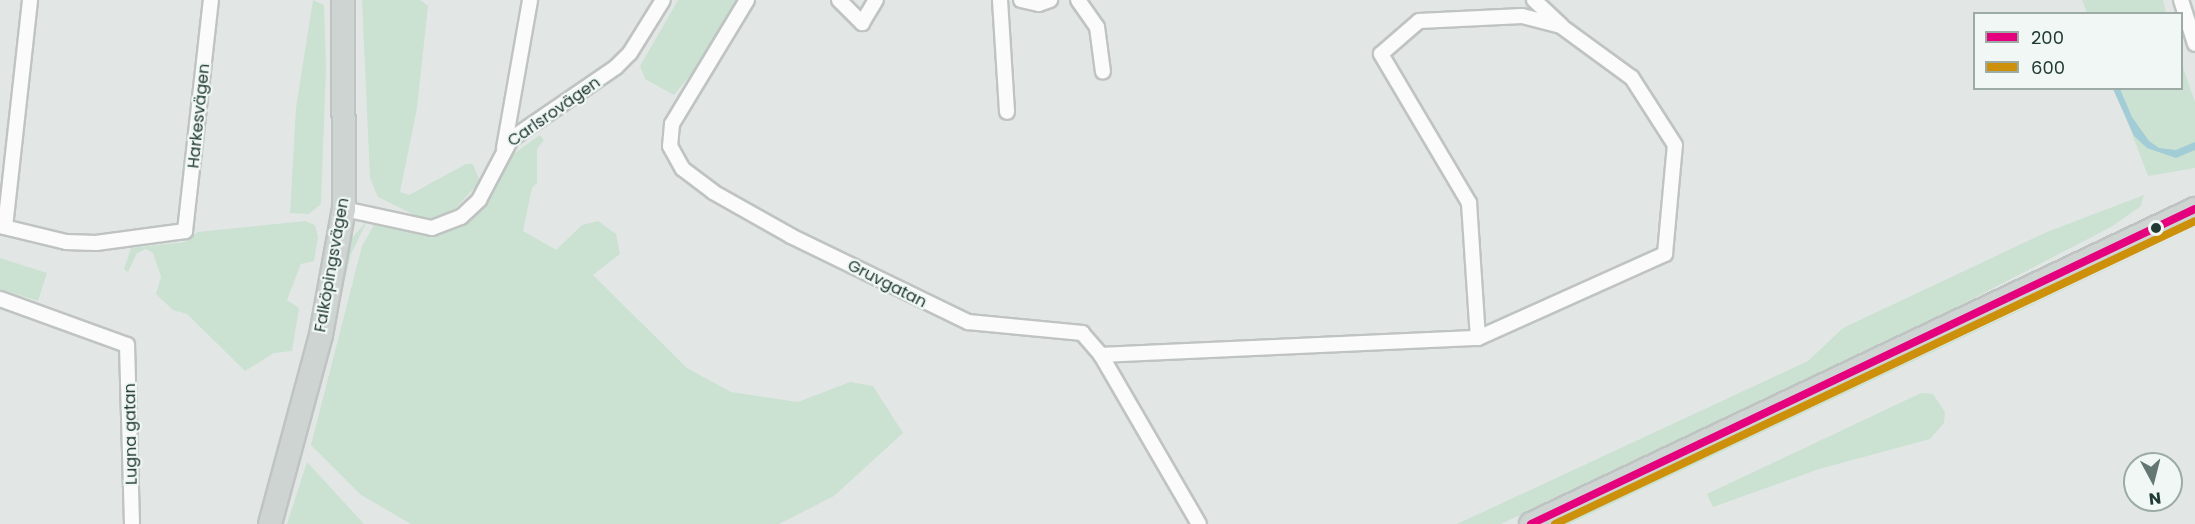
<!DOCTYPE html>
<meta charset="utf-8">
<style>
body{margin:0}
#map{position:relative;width:2195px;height:524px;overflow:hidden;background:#e2e7e5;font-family:Poppins,sans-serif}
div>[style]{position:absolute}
.green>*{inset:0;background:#cbe1d2}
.water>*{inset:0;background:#a2cdd6}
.roads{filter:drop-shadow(2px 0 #bfc4c2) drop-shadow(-2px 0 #bfc4c2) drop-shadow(0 2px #bfc4c2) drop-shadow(0 -2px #bfc4c2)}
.street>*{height:14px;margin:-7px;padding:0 7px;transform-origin:7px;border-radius:7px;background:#fbfbfb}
.primary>*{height:22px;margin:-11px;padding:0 11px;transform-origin:11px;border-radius:11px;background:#cdd4d2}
.bus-1>*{height:8px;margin:-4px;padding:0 4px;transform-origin:4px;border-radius:4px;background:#e5007d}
.bus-2>*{height:8px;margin:-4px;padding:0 4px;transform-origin:4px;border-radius:4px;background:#cc900a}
.dots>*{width:16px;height:16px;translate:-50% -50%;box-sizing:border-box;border:3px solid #f0f7f4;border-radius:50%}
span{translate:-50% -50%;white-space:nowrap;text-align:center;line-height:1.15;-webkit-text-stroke:4.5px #f0f7f4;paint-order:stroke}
.street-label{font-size:16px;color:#213a34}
.legend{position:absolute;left:1973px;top:12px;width:210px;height:78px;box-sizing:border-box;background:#f0f7f4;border:2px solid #9daba7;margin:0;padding:8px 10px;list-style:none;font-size:18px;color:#213a34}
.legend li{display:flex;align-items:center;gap:12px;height:30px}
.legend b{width:30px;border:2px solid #9daba7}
.north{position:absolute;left:2123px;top:452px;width:60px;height:60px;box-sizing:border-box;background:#f0f7f4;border:2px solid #9daba7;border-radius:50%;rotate:173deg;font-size:16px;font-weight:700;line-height:24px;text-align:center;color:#213a34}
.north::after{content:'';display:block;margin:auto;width:21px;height:27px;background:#657772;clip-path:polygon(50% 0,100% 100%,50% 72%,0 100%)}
</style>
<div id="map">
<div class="green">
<div style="clip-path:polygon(313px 0,324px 5px,326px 67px,321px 204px,309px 214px,290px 213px,296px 108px)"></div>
<div style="clip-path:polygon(362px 0,420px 0,428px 6px,417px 108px,400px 192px,409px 195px,466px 164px,473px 164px,480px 182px,450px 214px,425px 220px,378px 197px,370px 178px)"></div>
<div style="clip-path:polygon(678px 0,739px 0,706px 55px,674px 95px,645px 79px,640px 66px)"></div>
<div style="clip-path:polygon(2082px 0,2163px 0,2166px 13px,2087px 13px)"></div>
<div style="clip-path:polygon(2182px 65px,2195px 102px,2195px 168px,2148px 176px,2115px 89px,2182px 88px)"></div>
<div style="clip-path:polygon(540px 135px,544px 140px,537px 149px,537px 183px,532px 188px,523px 231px,556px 250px,582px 225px,598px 221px,616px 234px,620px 254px,593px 275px,687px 368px,731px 392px,798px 402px,850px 382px,873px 386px,903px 433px,834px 496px,779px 524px,411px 524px,361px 495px,311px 445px,362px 246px,377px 220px,432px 236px,460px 226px,485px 203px,512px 155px)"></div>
<div style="clip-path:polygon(2144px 195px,2141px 206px,2111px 227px,1889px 342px,1501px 524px,1457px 524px,1808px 361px,1843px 328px,2047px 232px)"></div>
<div style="clip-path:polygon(305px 221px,315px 225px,318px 237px,314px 261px,301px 264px,287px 300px,299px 308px,292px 351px,274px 353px,245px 371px,187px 314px,173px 310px,156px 294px,161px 277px,153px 253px,146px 249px,137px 253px,128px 272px,124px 269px,131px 248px,185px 242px,198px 232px)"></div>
<div style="clip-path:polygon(367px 221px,351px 254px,314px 413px,289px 497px,351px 239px)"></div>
<div style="clip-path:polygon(2195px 228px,1569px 524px,1563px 524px,2068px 287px)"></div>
<div style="clip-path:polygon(0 258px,47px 273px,38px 301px,0 289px)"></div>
<div style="clip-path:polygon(1921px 393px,1933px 394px,1945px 412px,1944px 423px,1930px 439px,1819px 469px,1713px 507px,1707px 494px)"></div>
<div style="clip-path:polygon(307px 462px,364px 524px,287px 524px)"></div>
</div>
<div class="water">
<div style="clip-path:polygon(2113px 89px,2120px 89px,2132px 117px,2149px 141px,2159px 148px,2176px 150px,2195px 142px,2195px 150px,2176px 158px,2147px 148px,2134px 136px)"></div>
</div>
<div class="roads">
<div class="street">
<div style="left:747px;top:0;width:145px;rotate:121.2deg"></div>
<div style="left:672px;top:124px;width:22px;rotate:95deg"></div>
<div style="left:670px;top:146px;width:26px;rotate:61deg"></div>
<div style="left:683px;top:169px;width:38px;rotate:37deg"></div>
<div style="left:713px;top:192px;width:90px;rotate:29.4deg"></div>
<div style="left:791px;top:236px;width:197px;rotate:25.9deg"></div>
<div style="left:968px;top:322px;width:115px;rotate:5.5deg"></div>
<div style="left:1082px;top:333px;width:29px;rotate:49deg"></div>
<div style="left:1101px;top:355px;width:195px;rotate:59.9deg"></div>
<div style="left:839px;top:0;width:33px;rotate:45deg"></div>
<div style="left:862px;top:23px;width:27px;rotate:-59deg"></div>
<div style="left:1000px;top:0;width:112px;rotate:86.4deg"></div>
<div style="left:1021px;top:0;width:18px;rotate:13deg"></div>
<div style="left:1039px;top:4px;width:12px;rotate:-20deg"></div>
<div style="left:1078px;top:0;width:33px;rotate:55deg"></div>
<div style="left:1097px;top:27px;width:45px;rotate:82.4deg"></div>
<div style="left:1534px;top:0;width:37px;rotate:43deg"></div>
<div style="left:2181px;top:0;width:46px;rotate:72.3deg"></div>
<div style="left:504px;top:148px;width:150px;rotate:-80deg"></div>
<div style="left:344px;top:209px;width:90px;rotate:12.2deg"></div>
<div style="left:432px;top:228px;width:31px;rotate:-21deg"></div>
<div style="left:461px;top:217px;width:25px;rotate:-43deg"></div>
<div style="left:479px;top:200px;width:69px;rotate:-62.3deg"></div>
<div style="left:511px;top:139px;width:127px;rotate:-34.4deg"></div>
<div style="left:616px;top:67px;width:20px;rotate:-45deg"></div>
<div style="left:630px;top:53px;width:62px;rotate:-58.1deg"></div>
<div style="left:0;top:226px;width:68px;rotate:13.6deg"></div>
<div style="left:66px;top:242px;width:30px;rotate:2deg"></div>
<div style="left:96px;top:243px;width:90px;rotate:-7.7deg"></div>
<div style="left:185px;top:231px;width:232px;rotate:-83.6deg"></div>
<div style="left:5px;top:227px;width:228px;rotate:-83.7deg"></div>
<div style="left:0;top:299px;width:135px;rotate:19.9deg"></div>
<div style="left:127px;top:345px;width:179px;rotate:88.4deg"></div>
<div style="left:1101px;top:355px;width:377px;rotate:-2.6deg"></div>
<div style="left:1478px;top:338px;width:205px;rotate:-24.2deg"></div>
<div style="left:1665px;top:254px;width:109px;rotate:-84.8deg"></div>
<div style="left:1675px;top:145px;width:80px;rotate:-122.7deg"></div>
<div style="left:1632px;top:78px;width:88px;rotate:-143.8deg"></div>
<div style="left:1561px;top:26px;width:40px;rotate:-165.6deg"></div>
<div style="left:1522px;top:16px;width:103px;rotate:177.2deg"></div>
<div style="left:1419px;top:21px;width:50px;rotate:139deg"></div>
<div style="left:1381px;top:54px;width:173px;rotate:59.4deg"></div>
<div style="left:1469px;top:203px;width:135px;rotate:86.2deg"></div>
</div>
<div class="primary">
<div style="left:270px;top:524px;width:196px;rotate:-74.9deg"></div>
<div style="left:321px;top:335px;width:128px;rotate:-79.7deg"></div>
<div style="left:344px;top:209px;width:209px;rotate:-90.3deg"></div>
<div style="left:1531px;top:524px;width:735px;rotate:-25.38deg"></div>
</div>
</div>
<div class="bus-1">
<div style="left:1531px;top:524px;width:735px;rotate:-25.38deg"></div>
</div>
<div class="bus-2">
<div style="left:1555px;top:524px;width:708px;rotate:-25.33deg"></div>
</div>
<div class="dots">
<div style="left:2156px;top:228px;background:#213a34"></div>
</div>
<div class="street-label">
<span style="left:554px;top:112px;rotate:-35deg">Carlsrovägen</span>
<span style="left:199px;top:116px;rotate:-84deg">Harkesvägen</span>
<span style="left:332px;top:265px;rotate:-80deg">Falköpingsvägen</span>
<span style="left:887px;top:284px;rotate:27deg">Gruvgatan</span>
<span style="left:131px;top:434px;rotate:-91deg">Lugna gatan</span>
</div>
<ul class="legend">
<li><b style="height:8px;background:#e5007d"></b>200</li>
<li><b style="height:8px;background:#cc900a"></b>600</li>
</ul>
<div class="north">N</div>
</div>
